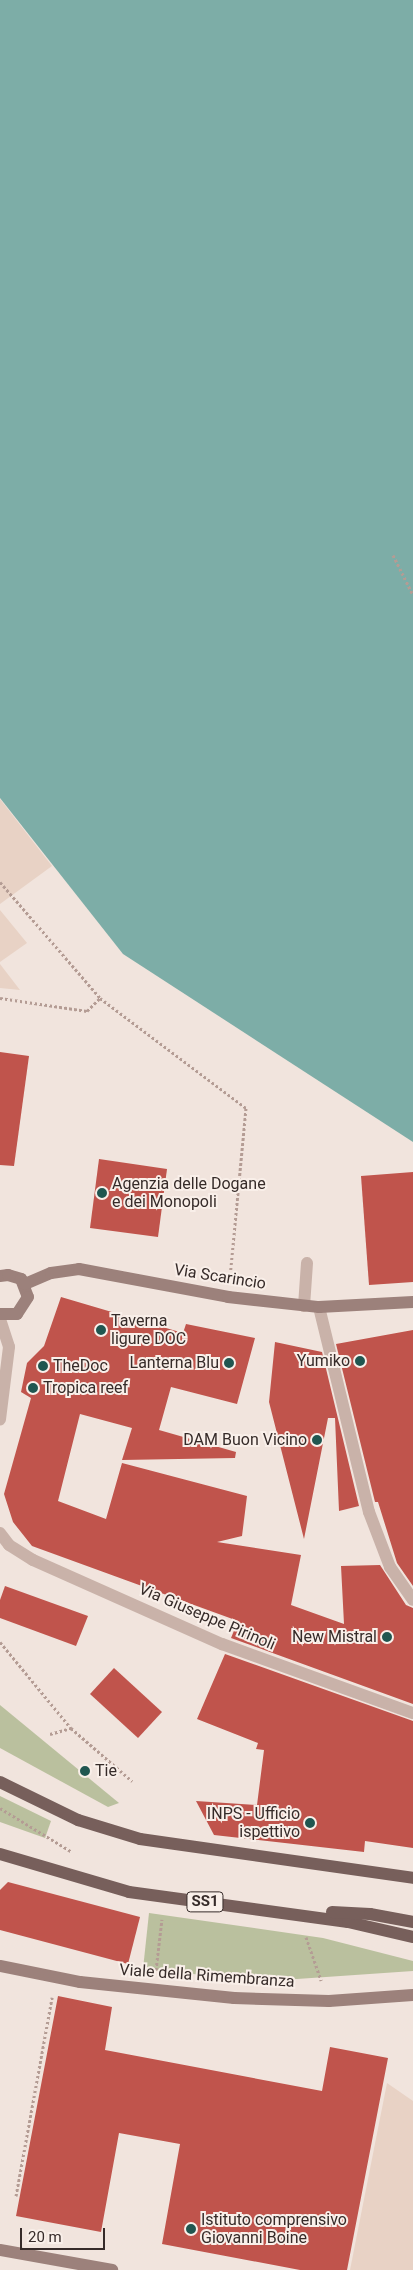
<!DOCTYPE html>
<style>
body{margin:0}
#map{position:relative;width:413px;height:2270px;overflow:hidden;background:#f1e4dd;font-family:Roboto,sans-serif}
div>[style]{position:absolute}
.green>*{inset:0;background:#bac09e}
.plaza>*{inset:0;background:#e8d2c5}
.water>*{inset:0;background:#7dada7}
.building>*{inset:0;background:#c0544c}
.path>*{height:3px;margin-top:-1.5px;transform-origin:0;background:repeating-linear-gradient(90deg,#b49c94 0 2.5px,transparent 0 5px)}
.lane>*{height:12px;margin:-6px;padding:0 6px;transform-origin:6px;border-radius:6px;background:#c9b2a9}
.street>*{height:12px;margin:-6px;padding:0 6px;transform-origin:6px;border-radius:6px;background:#c9b2a9}
.secondary>*{height:12px;margin:-6px;padding:0 6px;transform-origin:6px;border-radius:6px;background:#9c817b}
.primary>*{height:12px;margin:-6px;padding:0 6px;transform-origin:6px;border-radius:6px;background:#775f5b}
.dots>*{width:14px;height:14px;translate:-50% -50%;box-sizing:border-box;border:2px solid #f9efe9;border-radius:50%}
span{translate:-50% -50%;white-space:nowrap;text-align:center;line-height:1.15;-webkit-text-stroke:4px #f9efe9;paint-order:stroke}
.shield-label span{padding:1px 4px;background:#f9efe9;border:1px solid;border-radius:4px;-webkit-text-stroke-width:0}
.shield-label{font-size:15px;color:#362b29;font-weight:700}
.poi-label{font-size:16px;color:#362b29}
.left{translate:0 -50%;text-align:left}
.right{translate:-100% -50%;text-align:right}
.street-label{font-size:16px;color:#362b29}
.scale{position:absolute;left:20px;top:2228px;width:85px;height:22px;box-sizing:border-box;border:2px solid #362b29;border-top:0;padding-left:6px;font-size:15px;line-height:18px;white-space:nowrap;color:#362b29;-webkit-text-stroke:4px #f9efe9;paint-order:stroke}
</style>
<div id="map">
<div class="green">
<div style="clip-path:polygon(0 1705px,119px 1803px,108px 1807px,0 1748px)"></div>
<div style="clip-path:polygon(0 1796px,51px 1821px,45px 1838px,0 1822px)"></div>
<div style="clip-path:polygon(149px 1913px,323px 1938px,413px 1961px,413px 1971px,297px 1979px,223px 1977px,143px 1969px)"></div>
</div>
<div class="plaza">
<div style="clip-path:polygon(0 799px,52px 866px,0 904px)"></div>
<div style="clip-path:polygon(0 910px,27px 943px,0 962px)"></div>
<div style="clip-path:polygon(0 964px,20px 990px,0 988px)"></div>
<div style="clip-path:polygon(387px 2083px,413px 2101px,413px 2270px,350px 2270px)"></div>
</div>
<div class="water">
<div style="clip-path:polygon(0 0,413px 0,413px 1142px,123px 954px,0 798px)"></div>
</div>
<div class="building">
<div style="clip-path:polygon(0 1052px,29px 1056px,14px 1166px,0 1165px)"></div>
<div style="clip-path:polygon(99px 1159px,167px 1169px,158px 1237px,90px 1228px)"></div>
<div style="clip-path:polygon(413px 1172px,413px 1282px,369px 1285px,361px 1176px)"></div>
<div style="clip-path:polygon(61px 1297px,183px 1333px,186px 1324px,255px 1338px,237px 1404px,171px 1387px,159px 1430px,236px 1452px,235px 1458px,122px 1460px,132px 1428px,80px 1414px,58px 1501px,106px 1519px,122px 1463px,247px 1496px,242px 1536px,217px 1542px,301px 1555px,291px 1605px,344px 1624px,341px 1566px,380px 1565px,406px 1605px,413px 1608px,413px 1704px,231px 1638px,238px 1621px,32px 1546px,13px 1522px,4px 1494px,31px 1398px,21px 1392px,27px 1363px,44px 1346px)"></div>
<div style="clip-path:polygon(413px 1330px,413px 1586px,397px 1563px,378px 1502px,375px 1502px,336px 1344px)"></div>
<div style="clip-path:polygon(275px 1342px,322px 1352px,359px 1506px,339px 1511px,335px 1418px,328px 1418px,304px 1539px,269px 1402px)"></div>
<div style="clip-path:polygon(5px 1586px,88px 1616px,76px 1646px,0 1618px,0 1600px)"></div>
<div style="clip-path:polygon(225px 1654px,413px 1721px,413px 1848px,365px 1841px,364px 1852px,214px 1835px,196px 1801px,257px 1805px,264px 1750px,256px 1749px,258px 1743px,197px 1719px)"></div>
<div style="clip-path:polygon(114px 1668px,162px 1712px,138px 1738px,90px 1694px)"></div>
<div style="clip-path:polygon(8px 1882px,140px 1917px,128px 1964px,0 1930px,0 1890px)"></div>
<div style="clip-path:polygon(58px 1996px,112px 2007px,105px 2050px,322px 2091px,330px 2047px,388px 2058px,347px 2270px,300px 2270px,162px 2244px,180px 2144px,119px 2133px,101px 2232px,16px 2216px)"></div>
</div>
<div class="path">
<div style="left:393px;top:555px;width:45px;rotate:63.4deg"></div>
<div style="left:0;top:882px;width:153px;rotate:49.2deg"></div>
<div style="left:100px;top:998px;width:183px;rotate:37deg"></div>
<div style="left:246px;top:1108px;width:169px;rotate:95.4deg"></div>
<div style="left:0;top:998px;width:88px;rotate:8.5deg"></div>
<div style="left:87px;top:1011px;width:18px;rotate:-45deg"></div>
<div style="left:0;top:1642px;width:112px;rotate:50.5deg"></div>
<div style="left:71px;top:1728px;width:81px;rotate:41deg"></div>
<div style="left:50px;top:1734px;width:22px;rotate:-16deg"></div>
<div style="left:0;top:1808px;width:84px;rotate:31.4deg"></div>
<div style="left:306px;top:1937px;width:46px;rotate:70.8deg"></div>
<div style="left:156px;top:1970px;width:51px;rotate:-83.3deg"></div>
<div style="left:16px;top:2196px;width:202px;rotate:-79.7deg"></div>
</div>
<div class="lane">
<div style="left:304px;top:1306px;width:43px;rotate:-86deg"></div>
</div>
<div class="street">
<div style="left:319px;top:1307px;width:211px;rotate:76.3deg"></div>
<div style="left:369px;top:1512px;width:59px;rotate:69.1deg"></div>
<div style="left:390px;top:1567px;width:40px;rotate:55.1deg"></div>
<div style="left:0;top:1319px;width:29px;rotate:72deg"></div>
<div style="left:9px;top:1347px;width:73px;rotate:97.1deg"></div>
<div style="left:0;top:1533px;width:15px;rotate:53deg"></div>
<div style="left:9px;top:1545px;width:28px;rotate:32deg"></div>
<div style="left:33px;top:1560px;width:207px;rotate:24deg"></div>
<div style="left:222px;top:1644px;width:203px;rotate:19.9deg"></div>
</div>
<div class="secondary">
<div style="left:0;top:1276px;width:8px;rotate:-7deg"></div>
<div style="left:8px;top:1275px;width:14px;rotate:17deg"></div>
<div style="left:21px;top:1279px;width:19px;rotate:69deg"></div>
<div style="left:28px;top:1297px;width:20px;rotate:123deg"></div>
<div style="left:17px;top:1314px;width:17px;rotate:180deg"></div>
<div style="left:25px;top:1284px;width:28px;rotate:-23deg"></div>
<div style="left:51px;top:1273px;width:28px;rotate:-8deg"></div>
<div style="left:79px;top:1269px;width:152px;rotate:10.6deg"></div>
<div style="left:228px;top:1297px;width:92px;rotate:6.3deg"></div>
<div style="left:319px;top:1307px;width:94px;rotate:-3deg"></div>
<div style="left:0;top:1966px;width:82px;rotate:11.3deg"></div>
<div style="left:80px;top:1982px;width:155px;rotate:5.9deg"></div>
<div style="left:234px;top:1998px;width:95px;rotate:1.8deg"></div>
<div style="left:329px;top:2001px;width:84px;rotate:-4.1deg"></div>
<div style="left:0;top:2250px;width:114px;rotate:10.1deg"></div>
</div>
<div class="primary">
<div style="left:0;top:1782px;width:87px;rotate:26deg"></div>
<div style="left:78px;top:1820px;width:65px;rotate:17deg"></div>
<div style="left:140px;top:1839px;width:276px;rotate:8.1deg"></div>
<div style="left:0;top:1854px;width:134px;rotate:16.4deg"></div>
<div style="left:129px;top:1892px;width:221px;rotate:7.8deg"></div>
<div style="left:348px;top:1922px;width:67px;rotate:13deg"></div>
<div style="left:332px;top:1912px;width:38px;rotate:3deg"></div>
<div style="left:370px;top:1914px;width:44px;rotate:10.5deg"></div>
</div>
<div class="dots">
<div style="left:102px;top:1193px;background:#205650"></div>
<div style="left:101px;top:1330px;background:#205650"></div>
<div style="left:360px;top:1361px;background:#205650"></div>
<div style="left:229px;top:1363px;background:#205650"></div>
<div style="left:43px;top:1366px;background:#205650"></div>
<div style="left:33px;top:1388px;background:#205650"></div>
<div style="left:317px;top:1440px;background:#205650"></div>
<div style="left:387px;top:1637px;background:#205650"></div>
<div style="left:85px;top:1771px;background:#205650"></div>
<div style="left:310px;top:1823px;background:#205650"></div>
<div style="left:191px;top:2229px;background:#205650"></div>
</div>
<div class="shield-label">
<span style="left:205px;top:1902px">SS1</span>
</div>
<div class="poi-label">
<span class="left" style="left:112px;top:1193px">Agenzia delle Dogane<br>e dei Monopoli</span>
<span class="left" style="left:111px;top:1330px">Taverna<br>ligure DOC</span>
<span class="right" style="left:350px;top:1361px">Yumiko</span>
<span class="right" style="left:219px;top:1363px">Lanterna Blu</span>
<span class="left" style="left:53px;top:1366px">TheDoc</span>
<span class="left" style="left:43px;top:1388px">Tropica reef</span>
<span class="right" style="left:307px;top:1440px">DAM Buon Vicino</span>
<span class="right" style="left:377px;top:1637px">New Mistral</span>
<span class="left" style="left:95px;top:1771px">Tie</span>
<span class="right" style="left:300px;top:1823px">INPS - Ufficio<br>ispettivo</span>
<span class="left" style="left:201px;top:2229px">Istituto comprensivo<br>Giovanni Boine</span>
</div>
<div class="street-label">
<span style="left:220px;top:1277px;rotate:9deg">Via Scarincio</span>
<span style="left:207px;top:1617px;rotate:23deg">Via Giuseppe Pirinoli</span>
<span style="left:207px;top:1976px;rotate:4deg">Viale della Rimembranza</span>
</div>
<div class="scale">20 m</div>
</div>
